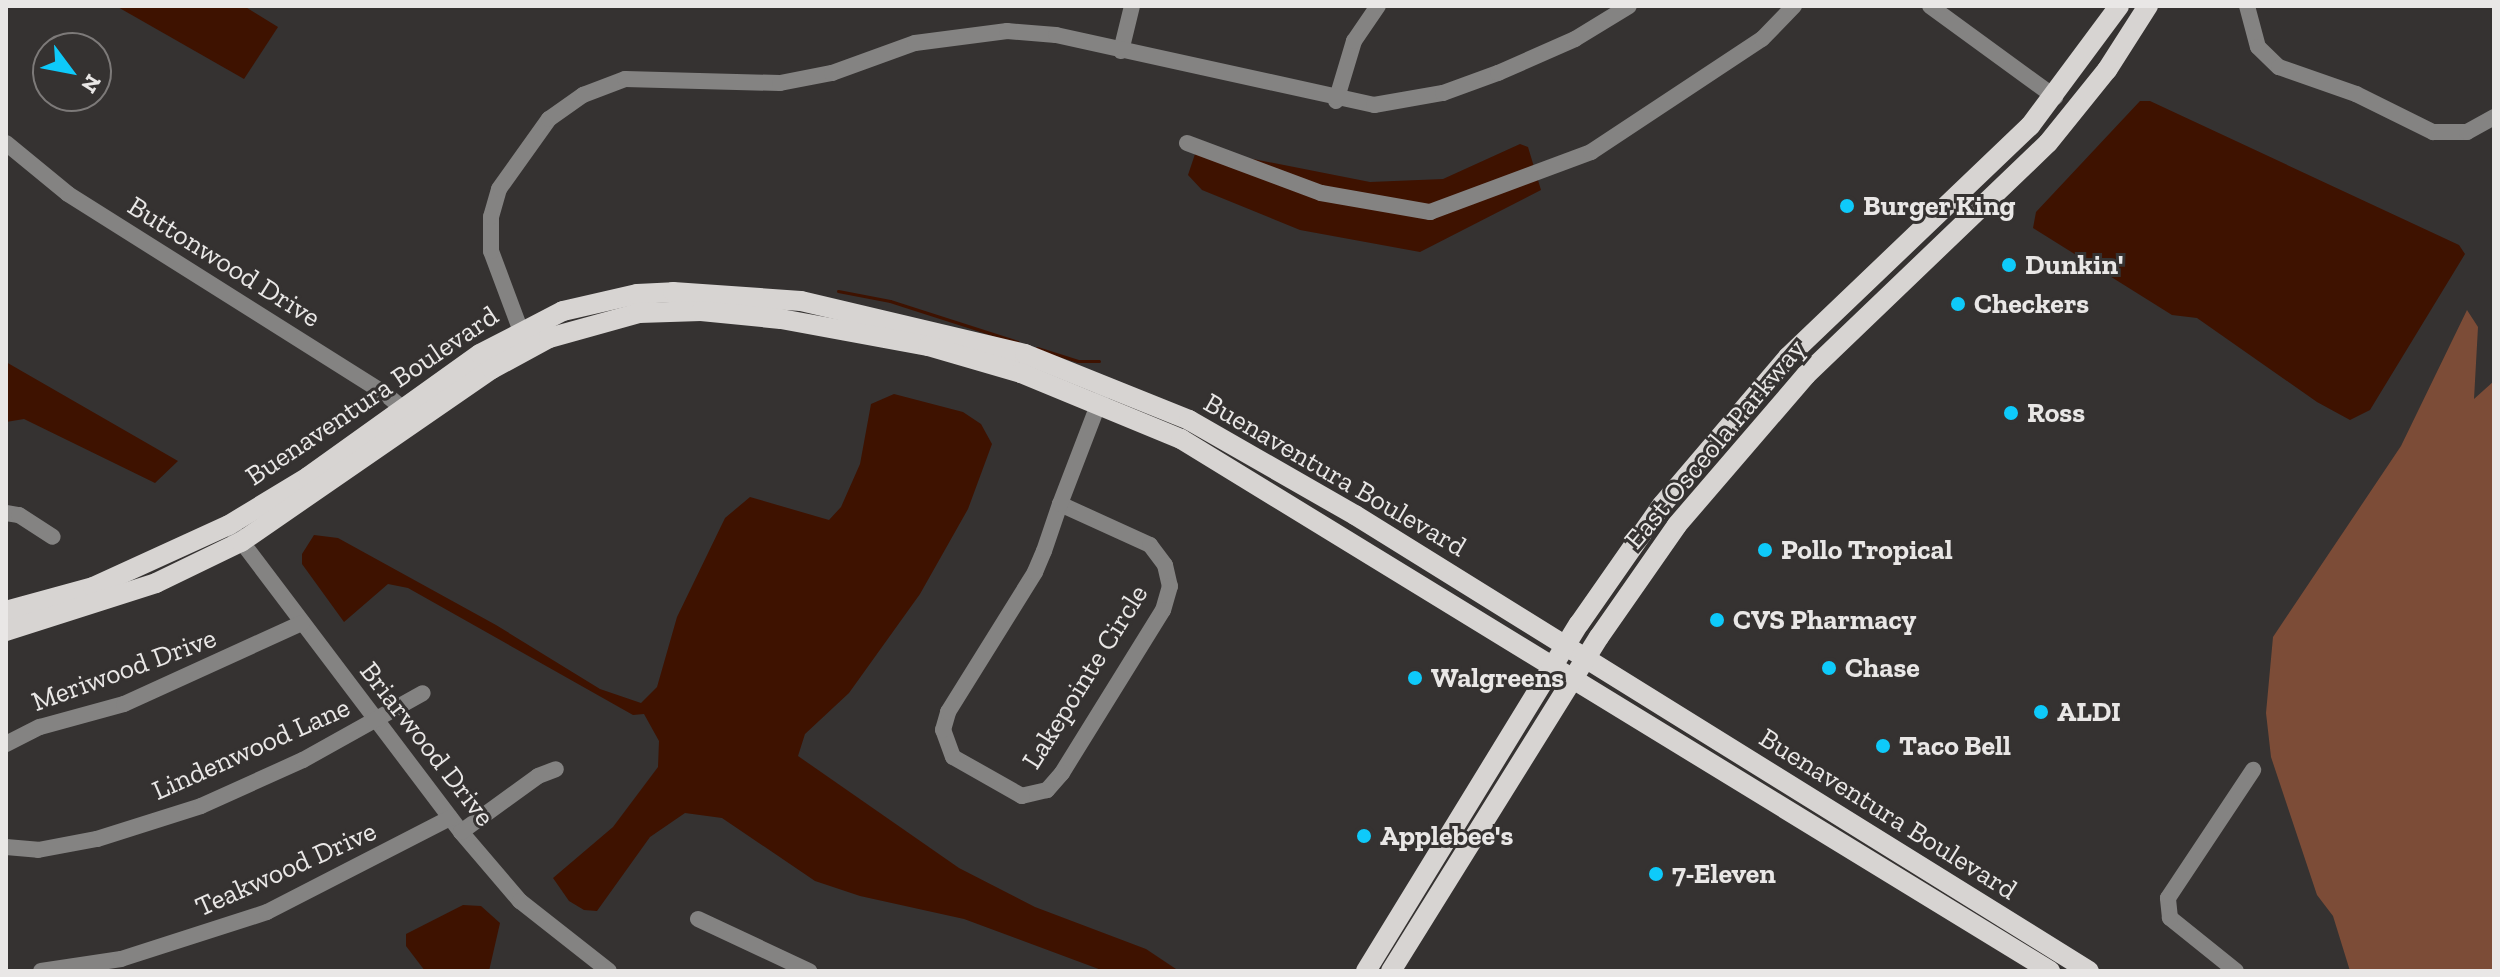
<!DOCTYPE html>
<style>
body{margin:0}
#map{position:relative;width:2500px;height:977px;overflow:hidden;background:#353231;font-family:"Zilla Slab",serif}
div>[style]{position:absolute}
.green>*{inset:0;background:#7c4c37}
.water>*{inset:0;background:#3e1200}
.stream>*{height:3px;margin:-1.5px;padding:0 1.5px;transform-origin:1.5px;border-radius:1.5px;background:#3e1200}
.minor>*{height:16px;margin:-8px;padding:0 8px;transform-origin:8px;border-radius:8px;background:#848382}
.major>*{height:20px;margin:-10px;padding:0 10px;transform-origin:10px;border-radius:10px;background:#d7d4d2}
.dots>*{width:22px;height:22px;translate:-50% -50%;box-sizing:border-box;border:4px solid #353231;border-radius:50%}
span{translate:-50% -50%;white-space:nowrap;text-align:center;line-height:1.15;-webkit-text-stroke:6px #353231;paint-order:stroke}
.poi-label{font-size:28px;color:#e9e7e6;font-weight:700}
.left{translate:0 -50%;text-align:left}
.street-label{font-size:28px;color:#e9e7e6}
.frame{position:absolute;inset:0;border:8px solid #e9e7e6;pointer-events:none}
.north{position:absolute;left:32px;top:32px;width:80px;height:80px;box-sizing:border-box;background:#353231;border:2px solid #7d7a79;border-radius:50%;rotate:122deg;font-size:22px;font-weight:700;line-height:32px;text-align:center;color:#e9e7e6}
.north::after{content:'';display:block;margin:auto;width:28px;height:36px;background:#0ecafa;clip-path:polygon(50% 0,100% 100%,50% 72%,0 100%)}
</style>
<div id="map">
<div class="green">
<div style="clip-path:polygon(2467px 310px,2478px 327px,2474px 399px,2494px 381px,2494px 971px,2350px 971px,2333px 916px,2317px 895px,2271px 757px,2266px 713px,2273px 637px,2401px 446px)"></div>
</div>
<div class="water">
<div style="clip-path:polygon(116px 6px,244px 6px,278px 27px,244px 79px)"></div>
<div style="clip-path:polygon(2140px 101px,2150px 101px,2459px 245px,2465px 254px,2370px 410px,2350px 420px,2317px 402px,2197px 318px,2172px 315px,2033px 228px,2036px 212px)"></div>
<div style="clip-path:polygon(1520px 144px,1528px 147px,1541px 190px,1420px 252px,1300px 230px,1202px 190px,1188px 175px,1197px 148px,1370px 182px,1443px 179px)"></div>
<div style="clip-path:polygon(6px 362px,178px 461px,155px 483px,24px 419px,6px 422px)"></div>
<div style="clip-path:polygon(894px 394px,963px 412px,981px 424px,992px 444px,968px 509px,920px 594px,849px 693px,805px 734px,798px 756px,959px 868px,1035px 907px,1146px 949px,1179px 971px,1104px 971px,964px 919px,860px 896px,815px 881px,722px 818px,685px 813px,650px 837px,597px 911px,584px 910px,569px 901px,553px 878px,613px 827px,658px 767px,659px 741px,644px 714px,633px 715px,408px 588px,388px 584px,344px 622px,302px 564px,302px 554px,314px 535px,338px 538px,496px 625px,600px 689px,641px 703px,657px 687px,677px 617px,725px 518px,750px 497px,829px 520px,841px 507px,860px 464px,871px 404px)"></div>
<div style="clip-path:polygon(463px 905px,481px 906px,500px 923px,489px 971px,425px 971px,406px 946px,406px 934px)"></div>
</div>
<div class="stream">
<div style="left:838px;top:291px;width:53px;rotate:10.9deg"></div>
<div style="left:890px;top:301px;width:134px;rotate:17.8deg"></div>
<div style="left:1037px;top:348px;width:43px;rotate:17.6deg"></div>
<div style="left:1078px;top:361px;width:21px"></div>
</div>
<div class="minor">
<div style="left:1930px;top:6px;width:155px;rotate:36.1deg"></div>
<div style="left:2247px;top:6px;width:42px;rotate:75deg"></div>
<div style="left:2258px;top:47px;width:29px;rotate:44deg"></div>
<div style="left:2279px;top:67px;width:82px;rotate:19.3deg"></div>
<div style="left:2356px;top:94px;width:86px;rotate:26.3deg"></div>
<div style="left:2433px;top:132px;width:34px"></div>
<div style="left:2467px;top:132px;width:31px;rotate:-29deg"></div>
<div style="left:1121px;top:51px;width:46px;rotate:-76.3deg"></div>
<div style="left:1336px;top:101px;width:63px;rotate:-73.3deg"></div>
<div style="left:1354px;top:41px;width:42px;rotate:-55.6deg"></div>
<div style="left:6px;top:143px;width:80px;rotate:39.4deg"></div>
<div style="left:68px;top:194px;width:372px;rotate:32.2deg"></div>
<div style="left:383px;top:392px;width:34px;rotate:40deg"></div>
<div style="left:1187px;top:143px;width:143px;rotate:20.5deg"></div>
<div style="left:1321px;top:193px;width:111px;rotate:9.9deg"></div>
<div style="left:1430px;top:212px;width:172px;rotate:-20.4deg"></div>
<div style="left:1591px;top:152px;width:205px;rotate:-33.5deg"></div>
<div style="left:1762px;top:39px;width:46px;rotate:-45.9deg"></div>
<div style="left:525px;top:342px;width:97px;rotate:-110.5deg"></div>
<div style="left:491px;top:251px;width:34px;rotate:-90deg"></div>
<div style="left:491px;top:217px;width:29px;rotate:-74deg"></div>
<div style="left:499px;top:189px;width:86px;rotate:-54.5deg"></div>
<div style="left:549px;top:119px;width:42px;rotate:-35.2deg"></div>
<div style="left:583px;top:95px;width:45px;rotate:-20.9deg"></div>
<div style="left:625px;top:79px;width:155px;rotate:1.5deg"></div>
<div style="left:780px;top:83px;width:53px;rotate:-10.9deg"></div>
<div style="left:832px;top:73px;width:88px;rotate:-19.9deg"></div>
<div style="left:915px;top:43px;width:93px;rotate:-7.4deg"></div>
<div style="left:1007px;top:31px;width:49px;rotate:4.7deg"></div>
<div style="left:1056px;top:35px;width:326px;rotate:12.4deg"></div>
<div style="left:1374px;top:105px;width:70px;rotate:-9.9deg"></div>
<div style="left:1443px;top:93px;width:59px;rotate:-20deg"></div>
<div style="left:1498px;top:73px;width:84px;rotate:-23.8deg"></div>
<div style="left:1575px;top:39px;width:63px;rotate:-31.4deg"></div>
<div style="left:1060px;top:504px;width:99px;rotate:24.5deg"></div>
<div style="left:1150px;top:545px;width:25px;rotate:53deg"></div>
<div style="left:1165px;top:565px;width:22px;rotate:77deg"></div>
<div style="left:1170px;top:586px;width:25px;rotate:106deg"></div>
<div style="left:1163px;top:610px;width:192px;rotate:121.8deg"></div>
<div style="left:1062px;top:773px;width:23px;rotate:131deg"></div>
<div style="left:1047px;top:790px;width:26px;rotate:167deg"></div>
<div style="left:1022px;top:796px;width:79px;rotate:-150.5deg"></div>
<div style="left:953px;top:757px;width:29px;rotate:-110deg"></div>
<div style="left:943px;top:730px;width:19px;rotate:-74deg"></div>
<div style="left:948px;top:712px;width:165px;rotate:-58.1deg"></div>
<div style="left:1035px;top:572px;width:23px;rotate:-67deg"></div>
<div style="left:1044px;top:551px;width:50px;rotate:-71.2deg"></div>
<div style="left:1060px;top:504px;width:115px;rotate:-69deg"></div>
<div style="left:6px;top:513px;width:13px;rotate:9deg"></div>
<div style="left:19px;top:515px;width:40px;rotate:32.9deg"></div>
<div style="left:235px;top:533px;width:375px;rotate:52.9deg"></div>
<div style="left:461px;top:832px;width:91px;rotate:49.5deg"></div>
<div style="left:520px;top:901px;width:113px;rotate:38.2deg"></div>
<div style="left:6px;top:744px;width:38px;rotate:-27deg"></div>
<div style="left:40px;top:727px;width:87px;rotate:-15.3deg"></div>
<div style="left:124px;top:704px;width:196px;rotate:-24.5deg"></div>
<div style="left:461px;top:832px;width:95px;rotate:-36deg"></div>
<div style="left:538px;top:776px;width:19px;rotate:-21deg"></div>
<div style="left:6px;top:847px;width:32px;rotate:5deg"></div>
<div style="left:38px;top:850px;width:60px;rotate:-10.6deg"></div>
<div style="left:97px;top:839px;width:109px;rotate:-17.6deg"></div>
<div style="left:201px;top:806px;width:112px;rotate:-24.3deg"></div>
<div style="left:303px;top:760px;width:137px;rotate:-29.2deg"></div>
<div style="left:698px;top:919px;width:123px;rotate:25.1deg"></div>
<div style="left:41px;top:971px;width:81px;rotate:-8.5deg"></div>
<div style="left:121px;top:959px;width:153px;rotate:-17.8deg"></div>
<div style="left:267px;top:912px;width:206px;rotate:-27.2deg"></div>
<div style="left:2236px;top:971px;width:85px;rotate:-141.2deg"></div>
<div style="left:2170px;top:918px;width:20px;rotate:-96deg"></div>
<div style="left:2168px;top:898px;width:154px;rotate:-56.4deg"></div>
</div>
<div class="major">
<div style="left:6px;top:611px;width:90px;rotate:-15.4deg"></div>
<div style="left:93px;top:587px;width:149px;rotate:-24.5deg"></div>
<div style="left:229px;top:525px;width:92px;rotate:-31.3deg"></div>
<div style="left:308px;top:477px;width:211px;rotate:-35.6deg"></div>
<div style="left:480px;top:354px;width:93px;rotate:-27.4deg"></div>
<div style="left:563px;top:311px;width:76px;rotate:-12.9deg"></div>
<div style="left:637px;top:294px;width:36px;rotate:-3deg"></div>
<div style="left:673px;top:292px;width:128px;rotate:4deg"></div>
<div style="left:801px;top:301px;width:230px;rotate:13.3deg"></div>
<div style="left:1025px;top:354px;width:177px;rotate:21.9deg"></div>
<div style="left:1189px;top:420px;width:191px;rotate:29.8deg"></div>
<div style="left:1355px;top:515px;width:864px;rotate:31.85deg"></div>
<div style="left:6px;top:631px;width:157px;rotate:-17.7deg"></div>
<div style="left:156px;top:583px;width:94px;rotate:-25.8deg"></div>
<div style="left:241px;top:542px;width:305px;rotate:-34.6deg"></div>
<div style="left:492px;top:369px;width:65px;rotate:-28.5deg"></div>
<div style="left:549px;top:338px;width:93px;rotate:-15.5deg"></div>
<div style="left:639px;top:313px;width:62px;rotate:-1.8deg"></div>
<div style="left:701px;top:311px;width:80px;rotate:5.7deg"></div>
<div style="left:781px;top:319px;width:149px;rotate:10.4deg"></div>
<div style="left:928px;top:346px;width:97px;rotate:16.2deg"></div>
<div style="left:1021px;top:373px;width:173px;rotate:22.4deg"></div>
<div style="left:1181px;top:439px;width:1019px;rotate:31.47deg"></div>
<div style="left:1366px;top:971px;width:407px;rotate:-58.5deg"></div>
<div style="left:1579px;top:624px;width:145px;rotate:-55.1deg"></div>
<div style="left:1662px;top:505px;width:194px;rotate:-49.6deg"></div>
<div style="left:1788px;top:357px;width:335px;rotate:-43.7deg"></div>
<div style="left:2030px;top:126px;width:149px;rotate:-53.4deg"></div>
<div style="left:1391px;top:971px;width:393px;rotate:-58.1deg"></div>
<div style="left:1599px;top:637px;width:136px;rotate:-55.1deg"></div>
<div style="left:1677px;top:525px;width:198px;rotate:-49.3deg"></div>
<div style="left:1806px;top:375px;width:335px;rotate:-43.8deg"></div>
<div style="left:2048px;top:143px;width:94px;rotate:-51.1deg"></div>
<div style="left:2107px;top:70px;width:76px;rotate:-57.4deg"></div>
</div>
<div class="dots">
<div style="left:1847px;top:206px;background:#0ecafa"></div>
<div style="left:2009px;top:265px;background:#0ecafa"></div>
<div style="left:1958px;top:304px;background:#0ecafa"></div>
<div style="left:2011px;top:413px;background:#0ecafa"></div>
<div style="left:1765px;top:550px;background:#0ecafa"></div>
<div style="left:1717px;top:620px;background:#0ecafa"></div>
<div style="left:1829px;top:668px;background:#0ecafa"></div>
<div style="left:1415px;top:678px;background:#0ecafa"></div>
<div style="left:2041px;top:712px;background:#0ecafa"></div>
<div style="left:1883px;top:746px;background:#0ecafa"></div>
<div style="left:1364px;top:836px;background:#0ecafa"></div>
<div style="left:1656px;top:874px;background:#0ecafa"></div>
</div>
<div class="poi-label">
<span class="left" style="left:1863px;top:206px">Burger King</span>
<span class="left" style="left:2025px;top:265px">Dunkin'</span>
<span class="left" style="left:1974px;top:304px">Checkers</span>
<span class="left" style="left:2027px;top:413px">Ross</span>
<span class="left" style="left:1781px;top:550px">Pollo Tropical</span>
<span class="left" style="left:1733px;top:620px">CVS Pharmacy</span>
<span class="left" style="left:1845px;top:668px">Chase</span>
<span class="left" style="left:1431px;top:678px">Walgreens</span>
<span class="left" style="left:2057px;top:712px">ALDI</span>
<span class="left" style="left:1899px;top:746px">Taco Bell</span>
<span class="left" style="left:1380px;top:836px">Applebee's</span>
<span class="left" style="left:1672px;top:874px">7-Eleven</span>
</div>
<div class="street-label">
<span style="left:224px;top:262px;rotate:32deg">Buttonwood Drive</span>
<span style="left:372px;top:396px;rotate:-34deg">Buenaventura Boulevard</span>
<span style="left:1715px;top:444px;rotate:-50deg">East Osceola Parkway</span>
<span style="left:1335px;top:475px;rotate:30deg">Buenaventura Boulevard</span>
<span style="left:124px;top:670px;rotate:-20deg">Meriwood Drive</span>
<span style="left:1085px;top:677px;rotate:-58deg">Lakepointe Circle</span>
<span style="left:427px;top:744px;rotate:52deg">Briarwood Drive</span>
<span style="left:251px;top:749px;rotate:-24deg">Lindenwood Lane</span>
<span style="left:1888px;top:814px;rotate:32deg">Buenaventura Boulevard</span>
<span style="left:286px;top:869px;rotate:-24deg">Teakwood Drive</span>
</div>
<div class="frame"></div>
<div class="north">N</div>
</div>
